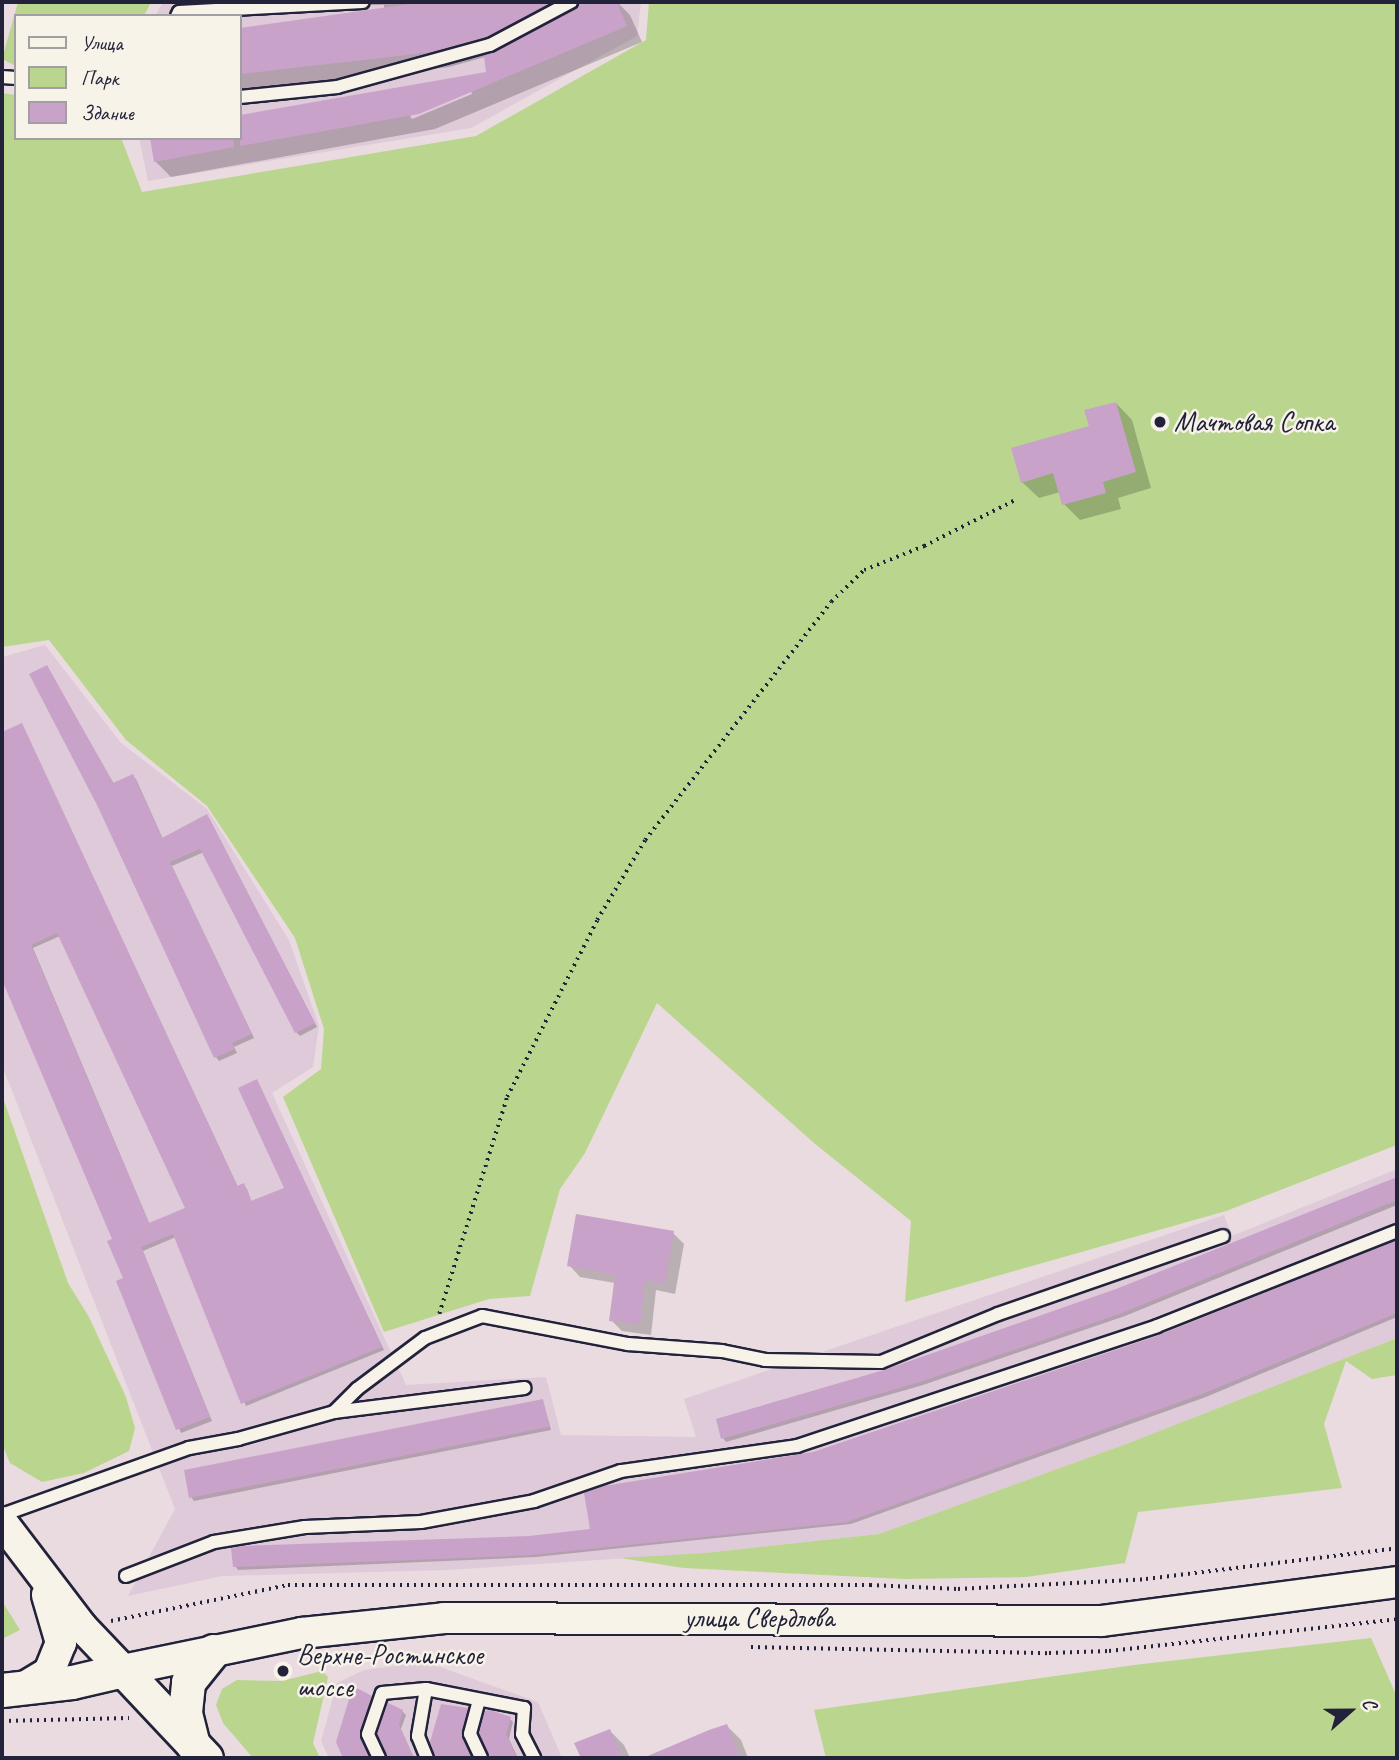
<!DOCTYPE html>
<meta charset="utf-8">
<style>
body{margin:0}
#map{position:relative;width:1399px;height:1760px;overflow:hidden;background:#e9dbdf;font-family:Caveat,sans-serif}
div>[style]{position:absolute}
.built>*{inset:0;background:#dfcad9}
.green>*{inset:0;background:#bad68e}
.shadow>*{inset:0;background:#0003}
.building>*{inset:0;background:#c9a2ca}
.path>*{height:3.5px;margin-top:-1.75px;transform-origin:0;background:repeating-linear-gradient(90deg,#22223b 0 2px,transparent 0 7px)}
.roads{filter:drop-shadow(2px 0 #22223b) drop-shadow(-2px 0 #22223b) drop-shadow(0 2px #22223b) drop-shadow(0 -2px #22223b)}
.service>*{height:12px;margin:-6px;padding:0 6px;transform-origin:6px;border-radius:6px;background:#f7f3e8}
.tertiary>*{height:30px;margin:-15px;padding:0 15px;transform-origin:15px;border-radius:15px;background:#f7f3e8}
.secondary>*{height:33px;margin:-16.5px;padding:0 16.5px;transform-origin:16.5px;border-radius:16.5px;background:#f7f3e8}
.dots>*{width:19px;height:19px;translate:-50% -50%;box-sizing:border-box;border:4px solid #f7f3e8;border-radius:50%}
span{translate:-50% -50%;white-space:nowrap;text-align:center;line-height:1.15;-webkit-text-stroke:5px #f7f3e8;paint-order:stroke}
.poi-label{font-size:28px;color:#22223b}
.left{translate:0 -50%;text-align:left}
.street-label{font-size:28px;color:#22223b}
.frame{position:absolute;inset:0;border:4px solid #22223b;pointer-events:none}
.legend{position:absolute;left:14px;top:14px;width:228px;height:126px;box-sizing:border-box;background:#f7f3e8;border:2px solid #a29fa3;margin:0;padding:9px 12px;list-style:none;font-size:21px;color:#22223b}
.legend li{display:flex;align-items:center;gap:14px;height:35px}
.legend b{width:35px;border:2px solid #a29fa3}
.north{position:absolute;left:1315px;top:1676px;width:70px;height:70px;-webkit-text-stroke:5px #f7f3e8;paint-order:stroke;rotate:69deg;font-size:19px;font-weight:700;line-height:28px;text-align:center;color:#22223b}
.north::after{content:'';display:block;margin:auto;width:24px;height:32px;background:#22223b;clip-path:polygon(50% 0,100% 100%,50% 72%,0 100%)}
</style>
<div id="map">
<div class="built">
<div style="clip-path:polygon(163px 2px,641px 2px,637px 36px,471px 128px,148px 181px,139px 138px,240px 138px,240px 16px,155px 16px)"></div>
<div style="clip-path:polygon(45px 645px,121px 743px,207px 809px,289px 940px,319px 1026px,313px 1067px,272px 1093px,406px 1385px,546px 1377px,561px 1435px,696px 1437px,684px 1399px,1224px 1215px,1232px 1236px,1397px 1169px,1397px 1338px,1126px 1444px,879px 1534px,704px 1553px,448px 1570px,222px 1576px,128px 1596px,175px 1509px,2px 1065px,2px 657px)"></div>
<div style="clip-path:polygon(426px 1662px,538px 1702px,562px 1758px,329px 1758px,321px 1741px,337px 1683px,364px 1670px)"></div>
</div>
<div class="green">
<div style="clip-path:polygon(18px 2px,151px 2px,144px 16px,16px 16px,16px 66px,2px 59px)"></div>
<div style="clip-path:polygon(649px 2px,1397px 2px,1397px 1145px,1226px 1211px,905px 1302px,911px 1221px,814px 1143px,657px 1003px,585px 1153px,560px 1189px,530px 1296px,489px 1299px,384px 1332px,283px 1097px,321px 1069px,324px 1029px,295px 938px,207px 806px,126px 740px,49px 640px,2px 647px,2px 93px,16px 95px,16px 138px,121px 138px,142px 192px,476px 136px,646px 40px)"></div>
<div style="clip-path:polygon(2px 1095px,68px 1283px,89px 1317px,126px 1397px,135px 1428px,129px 1451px,84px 1473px,42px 1482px,10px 1463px,2px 1444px)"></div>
<div style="clip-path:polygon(1397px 1338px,1397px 1375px,1372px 1379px,1346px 1361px,1324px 1424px,1342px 1488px,1138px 1512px,1125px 1563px,1026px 1577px,904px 1579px,684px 1568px,620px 1558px,704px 1553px,879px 1534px,1126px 1444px)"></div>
<div style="clip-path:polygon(2px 1601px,20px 1630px,2px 1639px)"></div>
<div style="clip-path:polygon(1371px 1638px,1397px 1697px,1397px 1758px,826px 1758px,814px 1710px,1134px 1665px)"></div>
<div style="clip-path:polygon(322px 1671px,328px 1677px,313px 1743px,320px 1758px,253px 1758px,223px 1723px,216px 1705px,222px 1689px,237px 1680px,282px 1681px)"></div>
</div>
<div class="shadow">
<div style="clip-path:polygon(evenodd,208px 2px,617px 2px,630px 15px,642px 42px,435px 129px,171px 177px,155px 161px,151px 138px,240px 138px,240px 116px,488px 73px,485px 57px,449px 67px,240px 91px,240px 30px,384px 10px,384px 5px,214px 7px,208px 2px,471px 91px,472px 94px,412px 119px,410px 116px,471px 91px)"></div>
<div style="clip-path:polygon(1116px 403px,1132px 420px,1151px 488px,1118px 498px,1121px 509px,1080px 520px,1064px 504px,1060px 492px,1039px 498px,1022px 482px)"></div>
<div style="clip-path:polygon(47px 667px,114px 784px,133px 776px,136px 779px,163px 839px,207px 816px,210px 820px,317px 1027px,300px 1036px,296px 1032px,204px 852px,172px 866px,254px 1038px,234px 1047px,237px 1053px,219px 1061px,216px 1057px,99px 806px)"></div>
<div style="clip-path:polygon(evenodd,22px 725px,238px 1187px,243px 1185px,247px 1189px,252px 1203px,286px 1188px,257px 1081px,384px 1350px,246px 1406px,176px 1237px,143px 1251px,212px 1421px,181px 1433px,118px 1282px,125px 1279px,114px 1240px,2px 976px,2px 824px,7px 821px,2px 810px,2px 734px,22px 725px,60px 936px,187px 1209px,150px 1225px,33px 948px,60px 936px)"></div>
<div style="clip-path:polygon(1397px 1179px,1397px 1205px,1125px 1316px,923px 1385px,726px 1442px,723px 1438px,908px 1364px,1116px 1291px)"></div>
<div style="clip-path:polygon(673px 1233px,684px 1244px,675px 1294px,656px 1290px,651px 1335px,622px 1331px,611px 1320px,615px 1283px,580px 1277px,569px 1265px)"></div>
<div style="clip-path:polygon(1397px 1242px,1397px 1317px,1206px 1397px,851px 1524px,536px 1557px,238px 1570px,235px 1566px,592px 1531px,1155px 1339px)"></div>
<div style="clip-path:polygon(543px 1401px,551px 1430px,194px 1501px,191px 1497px)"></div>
<div style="clip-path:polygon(371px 1698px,374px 1701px,362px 1741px,370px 1758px,345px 1758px,338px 1742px)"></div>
<div style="clip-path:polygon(467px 1710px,470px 1713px,464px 1741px,472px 1758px,437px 1758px,432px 1742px)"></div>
<div style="clip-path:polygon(402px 1711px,406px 1715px,401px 1729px,414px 1758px,389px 1758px,379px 1733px)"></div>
<div style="clip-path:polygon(510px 1719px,513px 1722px,509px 1739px,518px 1758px,491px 1758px,481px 1733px)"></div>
<div style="clip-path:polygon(727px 1726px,741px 1740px,748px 1758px,648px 1758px)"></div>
<div style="clip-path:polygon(610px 1731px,624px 1745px,630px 1758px,582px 1758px,577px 1744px)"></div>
</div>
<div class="building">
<div style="clip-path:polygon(424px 2px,553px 2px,487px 37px,433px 52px,240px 74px,240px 28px)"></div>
<div style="clip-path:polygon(580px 2px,617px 2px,627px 26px,419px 114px,240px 146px,240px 115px,486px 72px,484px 56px,575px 10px)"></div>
<div style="clip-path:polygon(150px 138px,233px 138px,234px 147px,154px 162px)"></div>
<div style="clip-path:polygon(1116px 402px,1136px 472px,1103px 482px,1106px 493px,1062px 505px,1053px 473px,1021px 483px,1011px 448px,1089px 426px,1084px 410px)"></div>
<div style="clip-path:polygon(47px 665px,113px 783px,133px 774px,162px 838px,207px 814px,315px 1023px,295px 1033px,200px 849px,170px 862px,252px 1034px,232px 1043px,235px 1049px,214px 1058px,98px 807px,29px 674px)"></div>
<div style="clip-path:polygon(evenodd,22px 723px,237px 1186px,244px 1183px,251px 1201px,284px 1188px,238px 1088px,257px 1079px,382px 1347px,241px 1404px,173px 1234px,141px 1247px,210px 1417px,176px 1430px,116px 1281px,123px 1278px,107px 1241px,112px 1239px,2px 980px,2px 732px,22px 723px,57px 933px,185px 1208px,149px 1223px,31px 945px,57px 933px)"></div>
<div style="clip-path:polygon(1397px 1177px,1397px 1200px,1122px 1313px,920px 1382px,721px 1439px,716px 1419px,884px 1370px,1116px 1289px)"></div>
<div style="clip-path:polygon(576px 1214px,674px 1231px,665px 1284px,645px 1280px,640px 1324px,609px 1321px,615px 1275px,567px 1266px)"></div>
<div style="clip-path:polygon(1397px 1240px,1397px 1313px,1202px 1394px,847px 1522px,532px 1555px,233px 1567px,231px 1548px,243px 1546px,529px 1536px,590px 1529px,584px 1493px,604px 1486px,813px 1452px,1154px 1337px)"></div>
<div style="clip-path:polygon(543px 1399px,549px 1427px,189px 1498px,184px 1470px)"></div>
<div style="clip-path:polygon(353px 1686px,372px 1696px,360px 1732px,369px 1758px,343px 1758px,336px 1742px)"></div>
<div style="clip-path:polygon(388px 1703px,403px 1710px,399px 1725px,414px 1758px,388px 1758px,377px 1734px)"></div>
<div style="clip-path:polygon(441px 1704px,468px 1708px,461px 1733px,471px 1758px,436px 1758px,430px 1742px)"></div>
<div style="clip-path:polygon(490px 1710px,511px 1717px,506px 1734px,517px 1758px,490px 1758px,479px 1733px,485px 1711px)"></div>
<div style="clip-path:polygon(727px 1724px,740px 1758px,643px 1758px,709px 1730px)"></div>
<div style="clip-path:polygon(610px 1729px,622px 1758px,581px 1758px,574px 1743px)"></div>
</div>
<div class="path">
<div style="left:439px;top:1314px;width:227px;rotate:-72.6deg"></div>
<div style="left:507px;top:1097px;width:199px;rotate:-63deg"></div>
<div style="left:597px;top:920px;width:93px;rotate:-59deg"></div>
<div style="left:645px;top:840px;width:302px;rotate:-52deg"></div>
<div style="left:831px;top:602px;width:46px;rotate:-44.1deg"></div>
<div style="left:864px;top:570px;width:65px;rotate:-21.8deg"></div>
<div style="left:924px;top:546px;width:102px;rotate:-26.8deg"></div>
<div style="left:111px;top:1621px;width:181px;rotate:-11.5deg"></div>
<div style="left:288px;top:1585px;width:582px"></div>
<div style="left:870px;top:1585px;width:88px;rotate:2.6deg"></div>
<div style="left:958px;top:1589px;width:188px;rotate:-3deg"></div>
<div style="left:1146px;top:1579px;width:253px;rotate:-7deg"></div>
<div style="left:751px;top:1647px;width:298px;rotate:1.2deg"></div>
<div style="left:1049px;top:1653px;width:60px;rotate:-1.9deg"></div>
<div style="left:1109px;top:1651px;width:290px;rotate:-6.3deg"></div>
<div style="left:2px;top:1721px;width:127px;rotate:-1.4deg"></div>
</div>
<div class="roads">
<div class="service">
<div style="left:177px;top:16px;width:4px;rotate:-63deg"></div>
<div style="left:179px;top:12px;width:184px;rotate:-3.1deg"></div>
<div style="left:2px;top:77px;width:14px;rotate:4deg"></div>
<div style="left:240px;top:97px;width:98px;rotate:-5.9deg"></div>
<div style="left:337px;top:87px;width:159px;rotate:-15.4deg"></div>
<div style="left:490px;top:45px;width:92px;rotate:-28deg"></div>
<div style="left:334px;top:1412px;width:33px;rotate:-45deg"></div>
<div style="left:357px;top:1389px;width:85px;rotate:-36.9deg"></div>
<div style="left:425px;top:1338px;width:61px;rotate:-21.1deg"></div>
<div style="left:482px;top:1316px;width:149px;rotate:10.9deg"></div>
<div style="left:628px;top:1344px;width:94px;rotate:4.3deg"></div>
<div style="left:722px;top:1351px;width:44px;rotate:11.8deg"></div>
<div style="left:765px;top:1360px;width:116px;rotate:1deg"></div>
<div style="left:881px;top:1362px;width:126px;rotate:-22.3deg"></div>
<div style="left:998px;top:1314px;width:238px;rotate:-19.1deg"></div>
<div style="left:2px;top:1515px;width:199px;rotate:-19.7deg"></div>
<div style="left:189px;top:1448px;width:50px;rotate:-10.4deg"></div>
<div style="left:238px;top:1439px;width:100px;rotate:-15.7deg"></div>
<div style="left:334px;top:1412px;width:192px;rotate:-7.2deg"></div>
<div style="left:126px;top:1576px;width:94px;rotate:-21.1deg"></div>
<div style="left:214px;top:1542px;width:92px;rotate:-9.4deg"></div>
<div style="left:305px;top:1527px;width:116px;rotate:-2.5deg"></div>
<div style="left:421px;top:1522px;width:115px;rotate:-10.5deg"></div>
<div style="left:534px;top:1501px;width:92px;rotate:-19deg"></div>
<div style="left:621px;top:1471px;width:178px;rotate:-8.1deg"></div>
<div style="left:797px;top:1446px;width:379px;rotate:-18.4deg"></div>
<div style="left:1157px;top:1326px;width:258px;rotate:-21.6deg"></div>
<div style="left:426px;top:1689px;width:48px;rotate:99.7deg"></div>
<div style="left:418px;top:1736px;width:24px;rotate:68deg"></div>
<div style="left:479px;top:1700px;width:35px;rotate:105deg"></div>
<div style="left:470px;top:1734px;width:26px;rotate:65deg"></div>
<div style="left:379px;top:1758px;width:26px;rotate:-115deg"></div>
<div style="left:368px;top:1734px;width:43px;rotate:-71.1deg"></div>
<div style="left:382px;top:1693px;width:44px;rotate:-5.2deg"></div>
<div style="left:426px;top:1689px;width:100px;rotate:11deg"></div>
<div style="left:524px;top:1708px;width:26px;rotate:94deg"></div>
<div style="left:522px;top:1734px;width:27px;rotate:63deg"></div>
</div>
<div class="tertiary">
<div style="left:2px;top:1522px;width:132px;rotate:52.7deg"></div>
<div style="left:82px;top:1627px;width:59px;rotate:46.4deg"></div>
<div style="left:123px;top:1670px;width:183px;rotate:-11.7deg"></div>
<div style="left:302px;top:1633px;width:143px;rotate:-6deg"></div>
<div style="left:444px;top:1618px;width:658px;rotate:0.26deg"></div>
<div style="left:1102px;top:1621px;width:298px;rotate:-7.5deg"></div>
<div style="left:21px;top:1689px;width:33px;rotate:-31deg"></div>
<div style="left:49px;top:1672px;width:31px;rotate:-68deg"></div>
<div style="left:61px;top:1643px;width:50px;rotate:-106.3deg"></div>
</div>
<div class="secondary">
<div style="left:2px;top:1690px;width:70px;rotate:-6.5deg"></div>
<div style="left:72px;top:1682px;width:52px;rotate:-13.2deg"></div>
<div style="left:123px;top:1670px;width:121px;rotate:46.7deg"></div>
<div style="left:193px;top:1745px;width:34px;rotate:-104deg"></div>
<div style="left:185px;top:1712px;width:30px;rotate:-84deg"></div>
<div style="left:188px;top:1682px;width:40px;rotate:-51deg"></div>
</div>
</div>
<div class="dots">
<div style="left:1160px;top:422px;background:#22223b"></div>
<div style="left:283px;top:1671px;background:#22223b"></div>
</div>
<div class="poi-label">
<span class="left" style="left:1174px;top:422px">Мачтовая Сопка</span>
<span class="left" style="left:297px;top:1671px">Верхне-Ростинское<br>шоссе</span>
</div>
<div class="street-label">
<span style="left:759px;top:1618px">улица Свердлова</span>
</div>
<div class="frame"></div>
<ul class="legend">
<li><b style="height:9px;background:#f7f3e8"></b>Улица</li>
<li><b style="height:19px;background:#bad68e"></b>Парк</li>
<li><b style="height:19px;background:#c9a2ca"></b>Здание</li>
</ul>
<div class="north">С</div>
</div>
